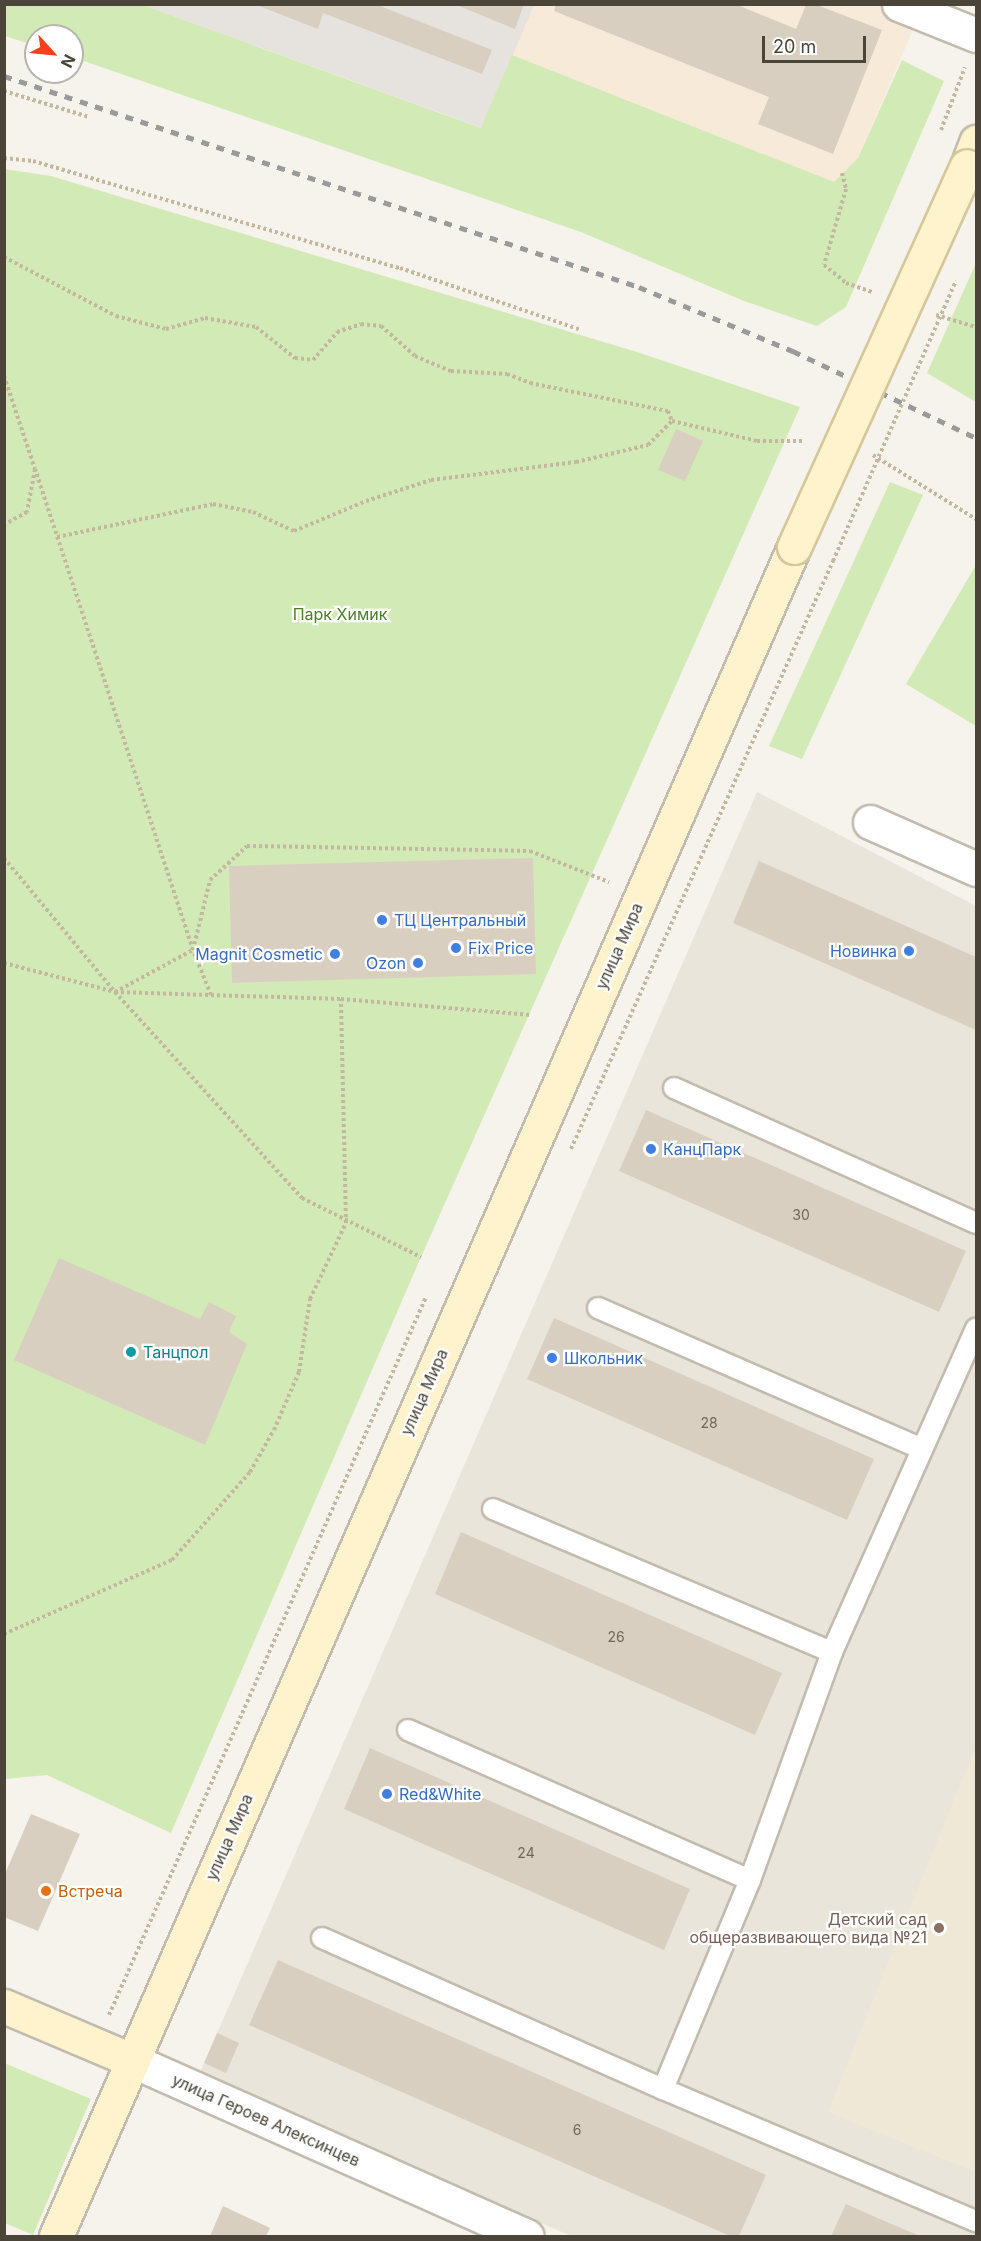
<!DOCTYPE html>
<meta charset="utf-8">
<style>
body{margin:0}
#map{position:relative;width:981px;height:2241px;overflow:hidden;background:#f6f3ec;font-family:Inter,sans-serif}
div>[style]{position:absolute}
.residential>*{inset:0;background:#eae5da}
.commercial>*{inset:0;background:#f7ead8}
.industrial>*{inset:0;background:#e6e2dd}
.education>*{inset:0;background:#efe8d6}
.green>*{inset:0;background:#d2eab5}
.building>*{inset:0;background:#d8cfc1}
.path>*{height:4px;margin-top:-2px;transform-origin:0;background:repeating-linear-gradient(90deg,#c4b79f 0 3px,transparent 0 6px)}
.roads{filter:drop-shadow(2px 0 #c2bbae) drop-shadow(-2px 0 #c2bbae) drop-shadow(0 2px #c2bbae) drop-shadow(0 -2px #c2bbae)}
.lane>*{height:20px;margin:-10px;padding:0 10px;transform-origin:10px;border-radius:10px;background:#fff}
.street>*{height:33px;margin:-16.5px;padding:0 16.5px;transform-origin:16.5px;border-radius:16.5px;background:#fff}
.secondary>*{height:33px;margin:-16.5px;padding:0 16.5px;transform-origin:16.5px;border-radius:16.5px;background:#fff3cd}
.rail>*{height:4.5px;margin-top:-2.25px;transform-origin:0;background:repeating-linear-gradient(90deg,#9a9a9a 0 8px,transparent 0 16px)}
.path-bridge>*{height:4px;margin-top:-2px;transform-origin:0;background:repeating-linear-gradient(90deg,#c4b79f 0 3px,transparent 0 6px)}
.bridges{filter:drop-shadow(2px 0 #d6c79b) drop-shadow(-2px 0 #d6c79b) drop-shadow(0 2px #d6c79b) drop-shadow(0 -2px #d6c79b)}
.secondary-bridge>*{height:33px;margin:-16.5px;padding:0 16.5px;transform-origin:16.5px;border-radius:16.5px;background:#fff3cd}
.dots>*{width:16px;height:16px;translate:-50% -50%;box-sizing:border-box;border:3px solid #fff;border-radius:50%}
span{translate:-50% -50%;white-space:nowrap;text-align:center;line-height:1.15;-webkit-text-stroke:4.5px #fff;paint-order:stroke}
.number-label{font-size:14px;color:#6e675b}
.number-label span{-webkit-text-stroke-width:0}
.park-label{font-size:16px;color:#4a7f2a}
.shop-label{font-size:16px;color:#366cbe}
.left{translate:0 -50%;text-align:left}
.right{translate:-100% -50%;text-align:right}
.street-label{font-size:16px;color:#4b4439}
.culture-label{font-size:16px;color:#0d838f}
.food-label{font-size:16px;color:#c56008}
.education-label{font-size:16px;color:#785e54}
.frame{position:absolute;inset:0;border:6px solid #4b4439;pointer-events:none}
.north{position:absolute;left:24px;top:24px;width:60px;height:60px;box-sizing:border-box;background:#fff;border:2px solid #b7b4b0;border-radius:50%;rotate:117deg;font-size:16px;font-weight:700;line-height:24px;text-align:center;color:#4b4439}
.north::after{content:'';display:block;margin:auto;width:21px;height:27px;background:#fc3f1d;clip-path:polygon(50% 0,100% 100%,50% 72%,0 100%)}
.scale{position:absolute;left:762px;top:36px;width:104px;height:27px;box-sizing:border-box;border:3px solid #4b4439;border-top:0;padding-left:8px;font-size:18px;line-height:21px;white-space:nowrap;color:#4b4439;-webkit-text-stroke:4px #fff;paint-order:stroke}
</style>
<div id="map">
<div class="residential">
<div style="clip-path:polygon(757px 792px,976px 906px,976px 2236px,571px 2236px,199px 2075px)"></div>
</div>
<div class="commercial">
<div style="clip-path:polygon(884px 4px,918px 18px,858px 158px,834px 183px,512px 55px,534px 5px)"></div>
</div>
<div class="industrial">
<div style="clip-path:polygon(143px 5px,534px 5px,482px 128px)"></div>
</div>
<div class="education">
<div style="clip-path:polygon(976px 1745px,976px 2172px,828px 2112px)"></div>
</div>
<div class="green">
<div style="clip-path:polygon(4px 5px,143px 5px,481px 128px,512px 55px,834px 182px,858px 158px,902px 60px,944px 81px,846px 307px,817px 326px,744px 301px,581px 232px,72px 57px,72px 36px,36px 36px,36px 46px,5px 36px)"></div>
<div style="clip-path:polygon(4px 169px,51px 176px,637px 352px,800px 407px,421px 1257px,171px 1833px,47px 1775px,5px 1779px)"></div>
<div style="clip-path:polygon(976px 263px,976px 402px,927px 373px)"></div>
<div style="clip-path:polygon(890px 482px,923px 495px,802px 759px,769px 746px)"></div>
<div style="clip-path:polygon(976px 565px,976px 726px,906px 684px)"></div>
<div style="clip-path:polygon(4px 2063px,91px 2099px,33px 2235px,5px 2223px)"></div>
</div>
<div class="building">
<div style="clip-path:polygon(254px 4px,375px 4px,492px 50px,482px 74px,323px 13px,318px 29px)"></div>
<div style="clip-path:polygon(454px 4px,524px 4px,515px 29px)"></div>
<div style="clip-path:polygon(556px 4px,735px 4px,796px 29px,806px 5px,817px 5px,882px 30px,833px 154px,758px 124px,769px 97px,554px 11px)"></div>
<div style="clip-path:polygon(676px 429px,703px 441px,685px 481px,658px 470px)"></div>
<div style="clip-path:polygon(533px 858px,536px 974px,232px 983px,229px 866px)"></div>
<div style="clip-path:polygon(759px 861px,976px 957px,976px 1030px,733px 923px)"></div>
<div style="clip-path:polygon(646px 1110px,966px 1251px,939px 1312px,619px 1171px)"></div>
<div style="clip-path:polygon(59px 1258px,200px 1319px,209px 1302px,236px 1316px,229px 1332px,247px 1344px,205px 1445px,14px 1360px)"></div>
<div style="clip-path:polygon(554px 1318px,874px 1459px,847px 1520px,527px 1379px)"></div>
<div style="clip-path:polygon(461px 1532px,782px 1673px,755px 1735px,435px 1594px)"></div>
<div style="clip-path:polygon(370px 1748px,690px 1889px,664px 1950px,344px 1809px)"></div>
<div style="clip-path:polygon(31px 1814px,80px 1834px,38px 1931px,4px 1917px,4px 1876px)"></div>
<div style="clip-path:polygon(278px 1960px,766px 2175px,739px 2236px,730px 2236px,249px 2025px)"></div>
<div style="clip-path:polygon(217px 2033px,239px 2043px,226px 2073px,204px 2063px)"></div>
<div style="clip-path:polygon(846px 2204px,882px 2220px,920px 2236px,831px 2236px)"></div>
<div style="clip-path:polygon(223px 2206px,270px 2228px,266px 2236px,210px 2236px)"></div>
</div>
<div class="path">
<div style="left:4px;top:91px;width:89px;rotate:17deg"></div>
<div style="left:941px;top:130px;width:67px;rotate:-69.1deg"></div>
<div style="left:4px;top:158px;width:29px;rotate:6deg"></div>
<div style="left:33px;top:161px;width:382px;rotate:16.3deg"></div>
<div style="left:400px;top:268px;width:191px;rotate:18.9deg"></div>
<div style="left:842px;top:173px;width:16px;rotate:76deg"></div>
<div style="left:846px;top:189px;width:79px;rotate:106.1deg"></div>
<div style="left:824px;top:265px;width:28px;rotate:39deg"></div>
<div style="left:846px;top:283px;width:28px;rotate:19deg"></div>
<div style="left:4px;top:257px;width:127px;rotate:27.8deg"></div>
<div style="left:116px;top:316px;width:52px;rotate:14.6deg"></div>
<div style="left:166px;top:329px;width:41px;rotate:-15.8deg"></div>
<div style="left:205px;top:318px;width:52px;rotate:10deg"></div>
<div style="left:256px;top:327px;width:50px;rotate:38.5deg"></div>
<div style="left:295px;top:358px;width:18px;rotate:6deg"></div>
<div style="left:313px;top:360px;width:37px;rotate:-49deg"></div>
<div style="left:337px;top:332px;width:25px;rotate:-18deg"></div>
<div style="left:361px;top:324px;width:20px;rotate:6deg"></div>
<div style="left:381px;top:326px;width:45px;rotate:41.4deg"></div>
<div style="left:415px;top:356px;width:39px;rotate:23deg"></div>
<div style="left:451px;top:371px;width:56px;rotate:3.1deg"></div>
<div style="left:507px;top:374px;width:25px;rotate:21deg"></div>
<div style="left:530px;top:383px;width:141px;rotate:11.5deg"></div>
<div style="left:668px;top:411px;width:11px;rotate:68deg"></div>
<div style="left:936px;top:315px;width:42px;rotate:16.7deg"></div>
<div style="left:4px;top:376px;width:98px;rotate:71.6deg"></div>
<div style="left:35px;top:469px;width:44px;rotate:100.5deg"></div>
<div style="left:27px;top:512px;width:26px;rotate:151deg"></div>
<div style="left:672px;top:421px;width:87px;rotate:13.2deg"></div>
<div style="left:757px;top:441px;width:47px"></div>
<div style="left:873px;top:455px;width:121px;rotate:31.9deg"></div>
<div style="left:57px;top:537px;width:159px;rotate:-11.9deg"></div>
<div style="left:213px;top:504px;width:41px;rotate:11.3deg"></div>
<div style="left:253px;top:512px;width:45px;rotate:24.9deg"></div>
<div style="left:294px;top:531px;width:78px;rotate:-22.6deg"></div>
<div style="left:366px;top:501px;width:68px;rotate:-17.9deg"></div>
<div style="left:431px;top:480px;width:146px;rotate:-7.1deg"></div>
<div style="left:576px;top:462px;width:74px;rotate:-13.3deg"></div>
<div style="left:648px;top:445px;width:34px;rotate:-45deg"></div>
<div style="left:4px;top:858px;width:174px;rotate:50.4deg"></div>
<div style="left:115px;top:992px;width:278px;rotate:47.8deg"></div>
<div style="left:302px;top:1198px;width:133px;rotate:26.4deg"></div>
<div style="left:4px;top:963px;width:115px;rotate:14.6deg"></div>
<div style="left:115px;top:992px;width:89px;rotate:-28.3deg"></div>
<div style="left:193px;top:950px;width:506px;rotate:-108.18deg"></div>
<div style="left:115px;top:992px;width:226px;rotate:1.8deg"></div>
<div style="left:341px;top:999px;width:190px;rotate:4.8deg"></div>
<div style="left:211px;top:995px;width:48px;rotate:-111.8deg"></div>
<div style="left:193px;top:950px;width:72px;rotate:-76.3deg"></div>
<div style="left:210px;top:880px;width:50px;rotate:-42.6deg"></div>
<div style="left:247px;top:846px;width:283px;rotate:1deg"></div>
<div style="left:530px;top:851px;width:85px;rotate:21.4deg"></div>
<div style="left:571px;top:1149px;width:644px;rotate:-65.98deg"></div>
<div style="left:4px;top:1634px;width:184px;rotate:-23.8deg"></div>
<div style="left:172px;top:1560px;width:118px;rotate:-48.4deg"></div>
<div style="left:250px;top:1472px;width:48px;rotate:-60.3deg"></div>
<div style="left:274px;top:1430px;width:63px;rotate:-66.7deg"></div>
<div style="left:299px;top:1372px;width:74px;rotate:-81.4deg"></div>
<div style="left:310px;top:1299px;width:84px;rotate:-64.7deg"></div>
<div style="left:346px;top:1223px;width:224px;rotate:-91.3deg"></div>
<div style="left:109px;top:2015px;width:785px;rotate:-66.18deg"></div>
</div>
<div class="roads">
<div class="lane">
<div style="left:674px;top:1088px;width:331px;rotate:24.1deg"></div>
<div style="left:598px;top:1308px;width:353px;rotate:23.5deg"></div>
<div style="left:493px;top:1509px;width:368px;rotate:22.9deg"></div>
<div style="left:408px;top:1730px;width:373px;rotate:23.7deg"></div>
<div style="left:322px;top:1938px;width:373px;rotate:23.9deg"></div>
<div style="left:663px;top:2089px;width:340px;rotate:22.9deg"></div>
<div style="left:663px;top:2089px;width:226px;rotate:-67.4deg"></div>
<div style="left:750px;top:1880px;width:242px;rotate:-70.2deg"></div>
<div style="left:832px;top:1652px;width:354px;rotate:-66deg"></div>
</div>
<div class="street">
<div style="left:899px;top:4px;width:83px;rotate:21.9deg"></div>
<div style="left:870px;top:822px;width:116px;rotate:23.9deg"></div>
<div style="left:131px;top:2060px;width:433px;rotate:24deg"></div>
</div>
<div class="secondary">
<div style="left:967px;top:166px;width:26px;rotate:-69deg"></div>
<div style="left:4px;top:2006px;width:138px;rotate:23deg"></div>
<div style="left:56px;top:2236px;width:1843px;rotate:-66.4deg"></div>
</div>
</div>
<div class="rail">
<div style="left:4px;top:76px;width:669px;rotate:18.38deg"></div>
<div style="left:639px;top:287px;width:167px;rotate:22.6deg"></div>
<div style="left:793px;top:351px;width:203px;rotate:25.4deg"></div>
</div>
<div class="path-bridge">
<div style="left:833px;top:561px;width:306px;rotate:-66.3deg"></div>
</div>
<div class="bridges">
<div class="secondary-bridge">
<div style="left:794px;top:547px;width:418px;rotate:-65.6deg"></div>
</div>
</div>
<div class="dots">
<div style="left:382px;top:920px;background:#3f7fe0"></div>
<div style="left:456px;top:948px;background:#3f7fe0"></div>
<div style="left:909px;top:951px;background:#3f7fe0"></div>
<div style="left:335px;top:954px;background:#3f7fe0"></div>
<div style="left:418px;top:963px;background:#3f7fe0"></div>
<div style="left:651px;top:1149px;background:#3f7fe0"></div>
<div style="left:131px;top:1352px;background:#0f9aa8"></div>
<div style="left:552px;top:1358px;background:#3f7fe0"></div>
<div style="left:387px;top:1794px;background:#3f7fe0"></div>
<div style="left:46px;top:1891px;background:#e8710a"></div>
<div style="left:939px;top:1928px;background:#8d6e63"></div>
</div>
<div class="number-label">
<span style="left:801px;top:1215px">30</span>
<span style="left:709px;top:1423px">28</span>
<span style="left:616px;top:1637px">26</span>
<span style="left:526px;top:1853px">24</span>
<span style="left:577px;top:2130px">6</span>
</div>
<div class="park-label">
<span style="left:340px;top:614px">Парк Химик</span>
</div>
<div class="shop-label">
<span class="left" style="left:394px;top:920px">ТЦ Центральный</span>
<span class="left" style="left:468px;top:948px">Fix Price</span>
<span class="right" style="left:897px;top:951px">Новинка</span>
<span class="right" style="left:323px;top:954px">Magnit Cosmetic</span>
<span class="right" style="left:406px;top:963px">Ozon</span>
<span class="left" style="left:663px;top:1149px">КанцПарк</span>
<span class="left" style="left:564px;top:1358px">Школьник</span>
<span class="left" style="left:399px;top:1794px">Red&amp;White</span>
</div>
<div class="street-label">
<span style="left:619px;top:946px;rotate:-66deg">улица Мира</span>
<span style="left:424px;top:1392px;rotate:-66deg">улица Мира</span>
<span style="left:229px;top:1837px;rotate:-66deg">улица Мира</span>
<span style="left:266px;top:2120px;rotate:24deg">улица Героев Алексинцев</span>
</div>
<div class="culture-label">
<span class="left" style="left:143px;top:1352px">Танцпол</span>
</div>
<div class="food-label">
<span class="left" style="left:58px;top:1891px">Встреча</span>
</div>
<div class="education-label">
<span class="right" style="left:927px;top:1928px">Детский сад<br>общеразвивающего вида №21</span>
</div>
<div class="frame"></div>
<div class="north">N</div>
<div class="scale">20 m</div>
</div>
